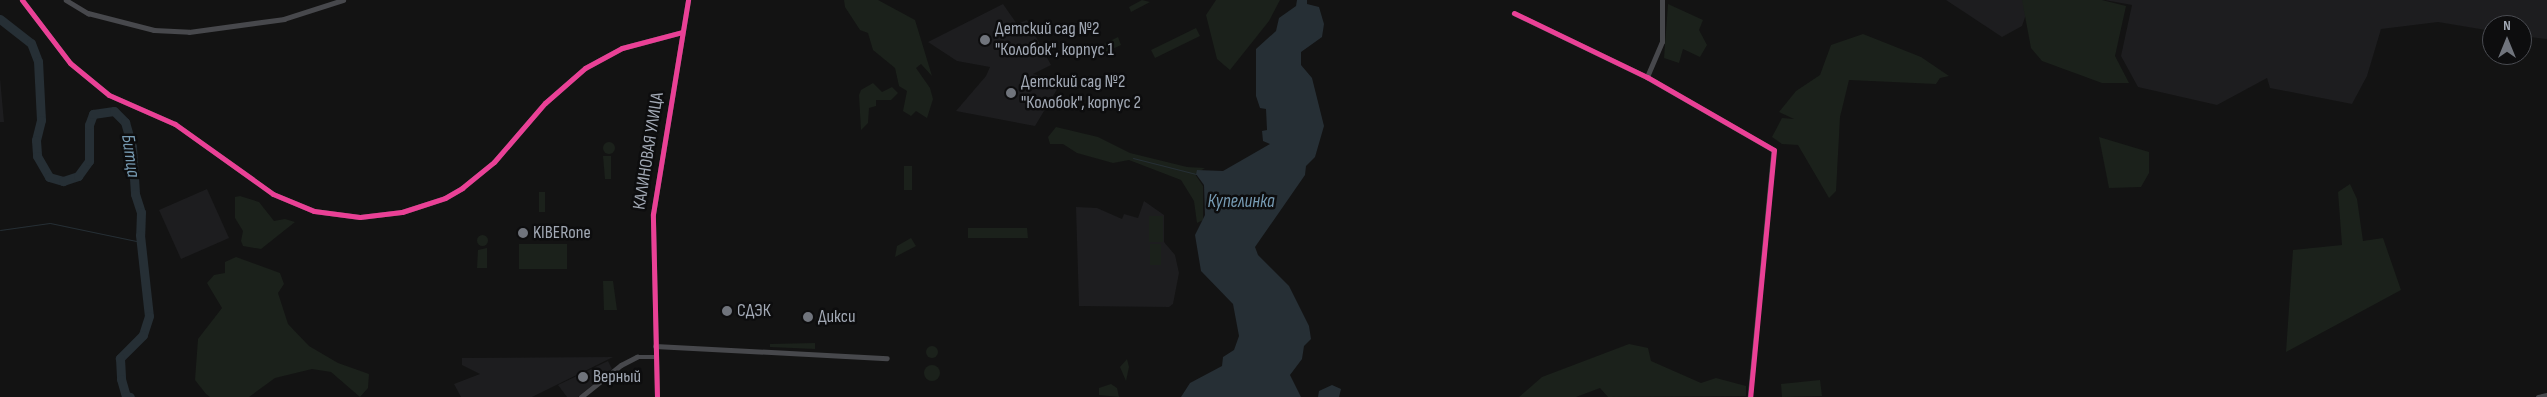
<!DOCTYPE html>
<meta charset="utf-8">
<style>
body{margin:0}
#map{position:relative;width:2547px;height:397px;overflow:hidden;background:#131313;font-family:"Sofia Sans Condensed",sans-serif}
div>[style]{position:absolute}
.built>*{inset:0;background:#1d1d1f}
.green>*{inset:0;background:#1b211b}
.round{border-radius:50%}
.water>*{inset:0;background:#262f35}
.stream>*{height:1px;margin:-0.5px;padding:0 0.5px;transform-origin:0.5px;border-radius:0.5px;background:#262f35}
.river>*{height:9px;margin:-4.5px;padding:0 4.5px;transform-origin:4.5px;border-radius:4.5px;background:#262f35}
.minor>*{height:4.5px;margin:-2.25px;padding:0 2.25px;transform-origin:2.25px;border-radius:2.25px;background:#47484c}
.tertiary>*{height:5px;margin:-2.5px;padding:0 2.5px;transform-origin:2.5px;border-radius:2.5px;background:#47484c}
.cycleway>*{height:5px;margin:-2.5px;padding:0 2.5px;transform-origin:2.5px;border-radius:2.5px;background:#ea4096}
.dots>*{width:14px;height:14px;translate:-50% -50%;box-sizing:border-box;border:2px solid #0d0d0e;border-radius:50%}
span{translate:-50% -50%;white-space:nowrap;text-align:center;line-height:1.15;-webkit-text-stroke:5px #0d0d0e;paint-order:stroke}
.poi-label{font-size:18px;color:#a2a9b5}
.left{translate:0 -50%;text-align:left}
.street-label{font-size:18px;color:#a2a9b5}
.water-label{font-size:19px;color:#779bb3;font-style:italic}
.north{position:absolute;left:2482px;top:15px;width:50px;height:50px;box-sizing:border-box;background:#0d0d0e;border:1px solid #494b51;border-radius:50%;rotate:0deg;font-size:14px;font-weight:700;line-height:20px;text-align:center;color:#a2a9b5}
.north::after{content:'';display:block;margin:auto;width:18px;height:22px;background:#70747c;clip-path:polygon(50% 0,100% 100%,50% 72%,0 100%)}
</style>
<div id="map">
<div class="built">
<div style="clip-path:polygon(1946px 0,2031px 0,2022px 26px,2002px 37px)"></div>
<div style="clip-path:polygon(2105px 0,2547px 0,2547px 39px,2522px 36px,2522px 25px,2492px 25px,2492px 31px,2438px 22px,2381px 29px,2367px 76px,2352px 104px,2270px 88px,2267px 78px,2217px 105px,2138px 87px,2121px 56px,2132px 5px)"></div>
<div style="clip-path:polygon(1003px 4px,1017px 24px,1027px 20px,1051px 65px,1033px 74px,1062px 81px,1035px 126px,956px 111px,986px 76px,990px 67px,957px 61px,928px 42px)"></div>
<div style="clip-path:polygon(0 78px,4px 122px,0 122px)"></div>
<div style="clip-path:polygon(207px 189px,229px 238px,181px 259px,159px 210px)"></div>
<div style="clip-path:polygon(1144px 201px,1164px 215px,1164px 242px,1175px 255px,1179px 273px,1173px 304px,1169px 307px,1079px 306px,1076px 207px,1097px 208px,1122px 219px,1124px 214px,1138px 218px)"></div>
<div style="clip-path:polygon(613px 357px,532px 397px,461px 397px,454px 384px,480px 374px,462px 365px,462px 358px)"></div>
<div style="clip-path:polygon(608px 361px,612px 369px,578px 397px,567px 397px,558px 385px)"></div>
</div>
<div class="green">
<div style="clip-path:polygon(844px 0,878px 0,915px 20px,932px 76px,921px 64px,916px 68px,930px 88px,933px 99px,927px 118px,916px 111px,911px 116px,903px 111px,907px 91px,899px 86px,895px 68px,873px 50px,868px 33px,860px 30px,845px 7px)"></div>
<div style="clip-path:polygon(1142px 0,1150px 2px,1131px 12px,1129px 7px)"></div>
<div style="clip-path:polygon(1216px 0,1280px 0,1269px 21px,1230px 70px,1217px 59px,1206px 15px)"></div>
<div style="clip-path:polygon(2022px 0,2102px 0,2126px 6px,2115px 56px,2129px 83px,2102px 83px,2042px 61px,2031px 48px)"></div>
<div style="clip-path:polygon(1668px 4px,1703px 20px,1699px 30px,1707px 45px,1700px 57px,1683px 49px,1679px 63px,1664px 58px)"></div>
<div style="clip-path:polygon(1196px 28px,1200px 36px,1155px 58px,1151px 50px)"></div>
<div style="clip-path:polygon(1863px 34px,1921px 57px,1949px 76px,1940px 78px,1936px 84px,1849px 80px,1840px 117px,1836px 191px,1829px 198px,1798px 145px,1782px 144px,1772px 137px,1782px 118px,1794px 119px,1779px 112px,1796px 91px,1820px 75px,1831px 45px)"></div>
<div style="clip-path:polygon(1118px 37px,1121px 45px,1106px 52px,1102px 45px)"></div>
<div style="clip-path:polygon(873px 83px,882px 92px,892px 87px,898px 93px,891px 100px,876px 100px,876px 106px,869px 108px,868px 123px,861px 130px,859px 95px,861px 90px)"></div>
<div style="clip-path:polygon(1056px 127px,1098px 137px,1130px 153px,1187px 167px,1205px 168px,1195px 174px,1203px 186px,1203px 220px,1197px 223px,1194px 201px,1181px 180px,1129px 160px,1113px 163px,1077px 153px,1063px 144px,1050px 144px,1048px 137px)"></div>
<div style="clip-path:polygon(2099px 137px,2149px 152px,2149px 173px,2141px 187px,2109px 188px)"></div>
<div class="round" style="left:603px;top:142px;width:12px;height:12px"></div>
<div style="clip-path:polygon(611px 156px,611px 179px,605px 179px,603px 156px)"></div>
<div style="clip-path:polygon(904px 166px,912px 166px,912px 190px,904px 190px)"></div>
<div style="clip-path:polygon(2350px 184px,2357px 199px,2363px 241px,2383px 238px,2401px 290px,2286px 352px,2293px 250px,2342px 245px,2338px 192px)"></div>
<div style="clip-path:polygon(539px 192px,545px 192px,545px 212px,539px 212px)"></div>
<div style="clip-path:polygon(240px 196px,259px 202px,274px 221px,285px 219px,295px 222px,261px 249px,243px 246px,241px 241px,243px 231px,235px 218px,235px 197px)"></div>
<div style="clip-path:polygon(1149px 216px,1163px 216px,1163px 242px,1149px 242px)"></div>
<div style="clip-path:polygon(968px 228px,1027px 228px,1028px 238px,968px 238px)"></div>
<div class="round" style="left:476.5px;top:234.5px;width:11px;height:11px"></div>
<div style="clip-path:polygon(911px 238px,916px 246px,895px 257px,897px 246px)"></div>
<div style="clip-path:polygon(519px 244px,567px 244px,567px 269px,519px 269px)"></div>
<div style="clip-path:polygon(1150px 244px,1161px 244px,1161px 265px,1150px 265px)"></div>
<div style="clip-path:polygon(487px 248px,487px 268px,477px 268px,478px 250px)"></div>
<div style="clip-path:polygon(236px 257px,280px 273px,284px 284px,278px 293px,288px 324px,309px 346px,338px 363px,369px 374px,368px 388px,360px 397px,331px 372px,312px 369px,275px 378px,249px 397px,210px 397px,206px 394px,195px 380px,198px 339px,222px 308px,207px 283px,214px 275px,225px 273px,225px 262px)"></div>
<div style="clip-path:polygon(603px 281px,613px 281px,617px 310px,604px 310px)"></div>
<div style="clip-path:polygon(815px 343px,815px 349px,770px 347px,770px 344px)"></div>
<div style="clip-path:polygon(1629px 344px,1648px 348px,1651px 361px,1701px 383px,1716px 378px,1746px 386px,1746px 396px,1608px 397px,1600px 388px,1576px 397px,1519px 397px,1542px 377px)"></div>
<div class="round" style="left:926px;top:346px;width:12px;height:12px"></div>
<div style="clip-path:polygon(1127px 359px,1129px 367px,1126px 381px,1120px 367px)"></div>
<div class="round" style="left:924px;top:365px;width:16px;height:16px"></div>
<div style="clip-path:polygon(1820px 380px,1822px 396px,1782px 397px,1781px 384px)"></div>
<div style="clip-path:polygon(1111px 384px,1117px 388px,1119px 397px,1099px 395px,1099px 388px)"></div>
</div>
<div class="water">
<div style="clip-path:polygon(1297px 0,1307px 0,1307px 4px,1319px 7px,1324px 24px,1322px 37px,1301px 52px,1301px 65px,1312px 78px,1324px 126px,1315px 157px,1306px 166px,1305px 175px,1255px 247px,1258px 255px,1289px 286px,1309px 326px,1311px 339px,1304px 346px,1302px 359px,1290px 375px,1301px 397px,1181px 397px,1190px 383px,1222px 366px,1223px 357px,1234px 350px,1239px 336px,1233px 304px,1201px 271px,1195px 235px,1205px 215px,1204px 185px,1196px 174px,1197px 170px,1223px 171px,1270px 144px,1263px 141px,1262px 131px,1267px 130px,1266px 109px,1260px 108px,1256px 96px,1256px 49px,1276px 31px,1279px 18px,1296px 6px)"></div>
<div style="clip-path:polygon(1332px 385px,1341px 389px,1339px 397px,1318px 397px,1319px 391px)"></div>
</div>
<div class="stream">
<div style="left:1133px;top:158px;width:65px;rotate:14.3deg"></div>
<div style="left:0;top:230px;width:50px;rotate:-8deg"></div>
<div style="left:50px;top:223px;width:93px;rotate:11.8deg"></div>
</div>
<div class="river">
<div style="left:0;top:19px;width:39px;rotate:38deg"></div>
<div style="left:31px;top:43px;width:19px;rotate:69deg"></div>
<div style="left:38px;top:61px;width:59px;rotate:87.1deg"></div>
<div style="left:41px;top:120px;width:21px;rotate:104deg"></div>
<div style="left:36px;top:140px;width:16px;rotate:86deg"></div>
<div style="left:37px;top:156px;width:24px;rotate:60deg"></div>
<div style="left:49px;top:177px;width:15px;rotate:16deg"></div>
<div style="left:63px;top:181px;width:16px;rotate:-18deg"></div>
<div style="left:78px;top:176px;width:19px;rotate:-54deg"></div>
<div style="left:89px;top:161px;width:36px;rotate:-90deg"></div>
<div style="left:89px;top:125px;width:12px;rotate:-70deg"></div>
<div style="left:93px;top:114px;width:21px;rotate:-8deg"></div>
<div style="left:114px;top:111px;width:16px;rotate:45deg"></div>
<div style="left:125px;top:122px;width:26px;rotate:74deg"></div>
<div style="left:132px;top:147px;width:47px;rotate:86.3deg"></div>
<div style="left:135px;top:194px;width:19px;rotate:72deg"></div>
<div style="left:141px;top:212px;width:23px;rotate:92deg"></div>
<div style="left:140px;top:235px;width:81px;rotate:83.7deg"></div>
<div style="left:149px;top:316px;width:20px;rotate:108deg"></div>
<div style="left:143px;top:335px;width:33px;rotate:135deg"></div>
<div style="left:120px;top:358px;width:21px;rotate:87deg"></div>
<div style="left:121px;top:379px;width:18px;rotate:74deg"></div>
<div style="left:126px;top:396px;width:4px;rotate:14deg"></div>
</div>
<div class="minor">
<div style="left:66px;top:0;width:26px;rotate:31deg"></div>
<div style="left:88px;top:13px;width:68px;rotate:14.4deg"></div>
<div style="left:154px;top:30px;width:35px;rotate:3deg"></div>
<div style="left:189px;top:32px;width:96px;rotate:-7.8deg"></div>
<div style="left:284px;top:19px;width:62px;rotate:-17.9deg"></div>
<div style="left:1514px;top:13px;width:148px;rotate:25.7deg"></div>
<div style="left:1647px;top:77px;width:146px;rotate:29.9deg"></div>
<div style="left:1774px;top:150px;width:248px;rotate:95.5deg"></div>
<div style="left:1647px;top:77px;width:38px;rotate:-67deg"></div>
<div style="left:1662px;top:42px;width:42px;rotate:-90deg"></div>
<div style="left:655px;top:346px;width:232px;rotate:3deg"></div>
<div style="left:581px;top:397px;width:51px;rotate:-38.7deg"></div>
<div style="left:621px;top:365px;width:18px;rotate:-27deg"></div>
<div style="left:637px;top:357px;width:18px"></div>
</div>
<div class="tertiary">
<div style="left:22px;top:0;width:79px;rotate:52.7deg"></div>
<div style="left:70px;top:63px;width:50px;rotate:39.4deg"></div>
<div style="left:109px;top:95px;width:72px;rotate:23.7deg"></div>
<div style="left:175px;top:124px;width:120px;rotate:35.5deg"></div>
<div style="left:273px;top:194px;width:44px;rotate:22.5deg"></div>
<div style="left:314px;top:211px;width:46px;rotate:7.4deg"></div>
<div style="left:360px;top:217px;width:42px;rotate:-6.8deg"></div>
<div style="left:402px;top:212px;width:45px;rotate:-18deg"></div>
<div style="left:445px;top:198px;width:20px;rotate:-30deg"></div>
<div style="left:462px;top:188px;width:41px;rotate:-39.1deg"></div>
<div style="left:494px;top:162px;width:78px;rotate:-49.2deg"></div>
<div style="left:545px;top:103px;width:53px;rotate:-41.2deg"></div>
<div style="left:585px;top:68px;width:42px;rotate:-28.4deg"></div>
<div style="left:622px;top:48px;width:62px;rotate:-14.9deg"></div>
<div style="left:657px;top:397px;width:183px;rotate:-91.3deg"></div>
<div style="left:653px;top:214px;width:217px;rotate:-80.7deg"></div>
<div style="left:2538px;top:397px;width:9px;rotate:-13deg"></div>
</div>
<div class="cycleway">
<div style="left:22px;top:0;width:79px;rotate:52.7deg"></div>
<div style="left:70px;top:63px;width:50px;rotate:39.4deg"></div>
<div style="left:109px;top:95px;width:72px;rotate:23.7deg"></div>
<div style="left:175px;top:124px;width:120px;rotate:35.5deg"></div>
<div style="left:273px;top:194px;width:44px;rotate:22.5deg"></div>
<div style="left:314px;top:211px;width:46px;rotate:7.4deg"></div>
<div style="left:360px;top:217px;width:42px;rotate:-6.8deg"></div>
<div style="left:402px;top:212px;width:45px;rotate:-18deg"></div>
<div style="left:445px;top:198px;width:20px;rotate:-30deg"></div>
<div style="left:462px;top:188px;width:41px;rotate:-39.1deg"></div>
<div style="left:494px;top:162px;width:78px;rotate:-49.2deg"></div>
<div style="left:545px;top:103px;width:53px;rotate:-41.2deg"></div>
<div style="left:585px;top:68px;width:42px;rotate:-28.4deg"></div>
<div style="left:622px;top:48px;width:62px;rotate:-14.9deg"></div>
<div style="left:1514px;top:13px;width:148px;rotate:25.7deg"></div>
<div style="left:1647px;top:77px;width:146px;rotate:29.9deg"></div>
<div style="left:1774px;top:150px;width:248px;rotate:95.5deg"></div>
<div style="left:657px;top:397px;width:183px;rotate:-91.3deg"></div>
<div style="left:653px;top:214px;width:217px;rotate:-80.7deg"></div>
</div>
<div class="dots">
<div style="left:985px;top:40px;background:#70747c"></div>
<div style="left:1011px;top:93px;background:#70747c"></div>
<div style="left:523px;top:233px;background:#70747c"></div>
<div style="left:727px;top:311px;background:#70747c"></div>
<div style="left:808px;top:317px;background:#70747c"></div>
<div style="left:583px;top:377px;background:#70747c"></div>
</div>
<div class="poi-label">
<span class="left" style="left:995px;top:40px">Детский сад №2<br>"Колобок", корпус 1</span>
<span class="left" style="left:1021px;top:93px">Детский сад №2<br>"Колобок", корпус 2</span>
<span class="left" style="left:533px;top:233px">KIBERone</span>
<span class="left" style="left:737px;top:311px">СДЭК</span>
<span class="left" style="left:818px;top:317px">Дикси</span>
<span class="left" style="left:593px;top:377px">Верный</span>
</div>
<div class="street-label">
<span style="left:649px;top:151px;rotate:-81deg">КАЛИНОВАЯ УЛИЦА</span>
</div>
<div class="water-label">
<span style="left:130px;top:156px;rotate:82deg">Битца</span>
<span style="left:1241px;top:202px">Купелинка</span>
</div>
<div class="north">N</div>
</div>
